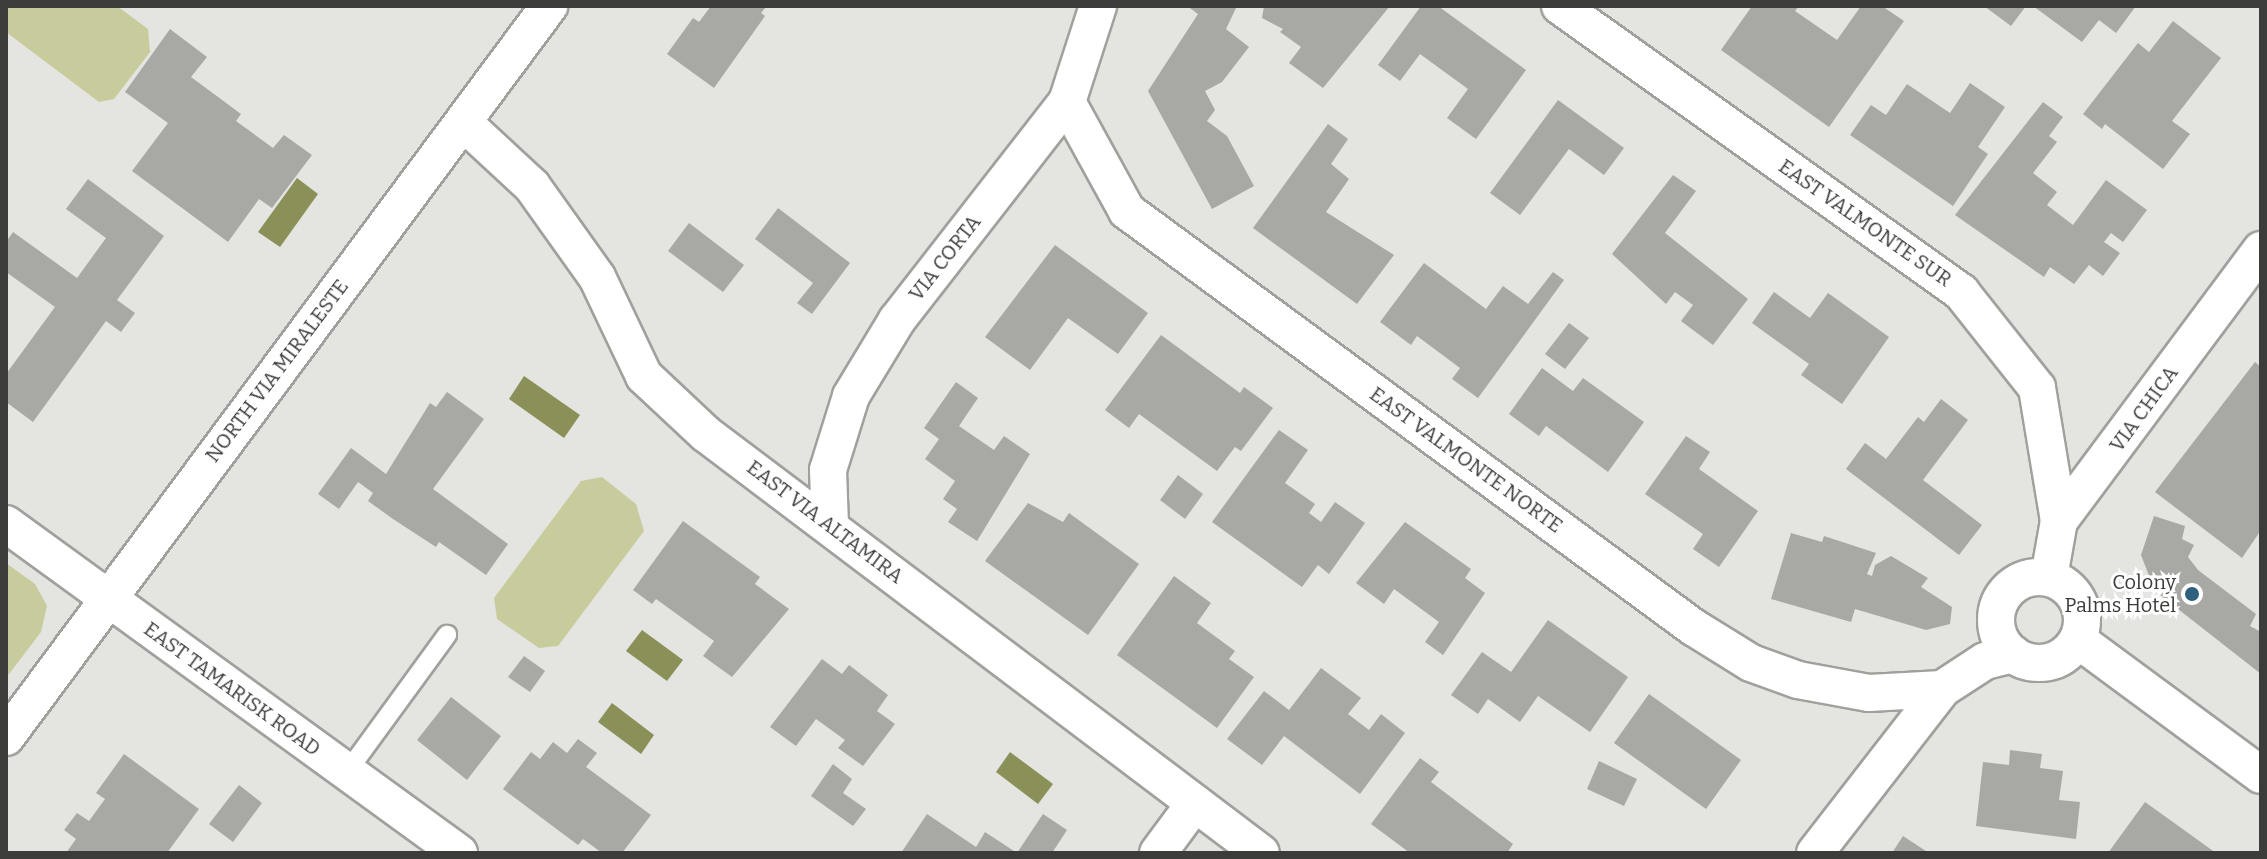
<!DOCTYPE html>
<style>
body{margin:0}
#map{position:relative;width:2267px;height:859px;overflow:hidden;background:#e4e4e0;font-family:Bitter,serif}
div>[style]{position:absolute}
.green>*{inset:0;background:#c8cc9c}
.water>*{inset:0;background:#8b8f58}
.building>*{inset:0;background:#a8a8a4}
.roads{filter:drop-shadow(2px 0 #a0a19d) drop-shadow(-2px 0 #a0a19d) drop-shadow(0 2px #a0a19d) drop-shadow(0 -2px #a0a19d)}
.lane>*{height:18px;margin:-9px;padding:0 9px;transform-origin:9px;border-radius:9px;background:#fff}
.street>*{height:36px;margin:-18px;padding:0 18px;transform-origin:18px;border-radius:18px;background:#fff}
.street>.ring{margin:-18px;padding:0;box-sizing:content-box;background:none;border:36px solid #fff;border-radius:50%}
.dots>*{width:22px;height:22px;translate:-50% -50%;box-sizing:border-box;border:4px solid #fff;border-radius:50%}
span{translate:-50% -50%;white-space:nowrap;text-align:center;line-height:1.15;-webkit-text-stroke:6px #fff;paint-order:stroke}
.street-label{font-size:20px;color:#3c3c3a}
.poi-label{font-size:20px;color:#3c3c3a}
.right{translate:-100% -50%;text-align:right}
.frame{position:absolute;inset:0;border:8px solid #3c3c3a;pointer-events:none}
</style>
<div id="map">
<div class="green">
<div style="clip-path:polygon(6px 6px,117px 6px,148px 29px,150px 52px,114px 99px,99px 102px,6px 32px)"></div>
<div style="clip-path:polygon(602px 477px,636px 504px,644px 531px,558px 646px,539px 648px,497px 619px,494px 598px,581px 481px)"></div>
<div style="clip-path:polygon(6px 563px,35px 584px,47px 606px,41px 632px,6px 678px)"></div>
</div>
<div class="water">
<div style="clip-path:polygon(297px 178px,318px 194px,280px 247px,258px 232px)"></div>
<div style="clip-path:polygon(524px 376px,580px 415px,564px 438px,509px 399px)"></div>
<div style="clip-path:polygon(642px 630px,683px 660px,667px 681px,626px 651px)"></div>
<div style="clip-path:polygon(612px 703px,654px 735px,641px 754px,598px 722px)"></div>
<div style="clip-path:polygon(1010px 752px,1053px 784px,1038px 804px,996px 772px)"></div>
</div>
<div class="building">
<div style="clip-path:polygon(711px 6px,767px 6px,761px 13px,765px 16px,714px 88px,667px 54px,693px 18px,699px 22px)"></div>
<div style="clip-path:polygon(1187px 6px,1237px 6px,1226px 29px,1249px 47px,1222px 82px,1205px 91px,1215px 110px,1207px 121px,1227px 136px,1254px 186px,1212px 209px,1148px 91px,1198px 14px)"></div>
<div style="clip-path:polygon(1264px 6px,1390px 6px,1323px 88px,1289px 63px,1301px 47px,1280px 32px,1283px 29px,1262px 18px)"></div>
<div style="clip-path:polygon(1421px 6px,1438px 6px,1526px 70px,1476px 139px,1447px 118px,1468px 89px,1420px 54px,1400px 81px,1378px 65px)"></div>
<div style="clip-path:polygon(1752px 6px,1799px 6px,1795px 11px,1837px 40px,1861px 6px,1882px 6px,1904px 21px,1829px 127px,1721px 50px)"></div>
<div style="clip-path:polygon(1984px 6px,2026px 6px,2011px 26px)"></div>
<div style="clip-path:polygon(2033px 6px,2136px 6px,2116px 33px,2099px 20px,2082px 42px)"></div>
<div style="clip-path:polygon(2173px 21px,2221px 58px,2172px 121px,2190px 134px,2163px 169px,2105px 124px,2102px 129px,2083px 114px,2138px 43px,2149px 52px)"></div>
<div style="clip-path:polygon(170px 29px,207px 57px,191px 77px,241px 114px,236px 121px,273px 148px,284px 135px,312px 155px,272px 208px,259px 199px,228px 242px,132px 171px,168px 123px,125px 92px)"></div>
<div style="clip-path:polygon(1970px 83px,2005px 107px,1978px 147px,1988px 154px,1953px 206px,1850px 135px,1871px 105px,1886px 115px,1907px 84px,1950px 113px)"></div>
<div style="clip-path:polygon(1558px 100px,1624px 148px,1604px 175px,1569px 149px,1520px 215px,1490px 193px)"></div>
<div style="clip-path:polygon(2043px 102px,2063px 117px,2049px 136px,2057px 142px,2033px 173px,2057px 192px,2047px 205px,2073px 225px,2106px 180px,2147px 210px,2123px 242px,2111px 233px,2104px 242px,2120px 253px,2103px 276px,2089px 265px,2074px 284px,2050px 267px,2044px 277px,1955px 215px)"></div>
<div style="clip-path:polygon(1328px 124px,1348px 139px,1331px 164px,1349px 179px,1326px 212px,1394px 255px,1357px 304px,1253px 228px)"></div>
<div style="clip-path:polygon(1673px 175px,1696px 191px,1665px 233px,1748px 299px,1713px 345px,1681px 321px,1693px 305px,1675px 292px,1666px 304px,1612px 254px)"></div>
<div style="clip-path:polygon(88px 179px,164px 236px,117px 300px,135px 313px,121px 332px,106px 321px,33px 422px,6px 402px,6px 374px,55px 307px,6px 272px,6px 242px,13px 232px,77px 278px,106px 238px,66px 209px)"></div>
<div style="clip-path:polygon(778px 208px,850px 263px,812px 314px,797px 303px,813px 283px,755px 239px)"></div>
<div style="clip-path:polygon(689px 223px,744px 265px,723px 292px,668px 251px)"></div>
<div style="clip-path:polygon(1055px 245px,1148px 313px,1118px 354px,1068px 318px,1030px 370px,985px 337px)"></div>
<div style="clip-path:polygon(1424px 263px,1486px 309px,1503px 286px,1528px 304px,1553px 272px,1564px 280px,1478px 398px,1452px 379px,1460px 368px,1417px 336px,1411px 345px,1380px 322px)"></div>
<div style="clip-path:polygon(1774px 292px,1810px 318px,1828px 293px,1889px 337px,1842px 404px,1801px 375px,1809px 364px,1752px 323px)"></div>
<div style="clip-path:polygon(1569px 323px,1589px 338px,1565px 369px,1545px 354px)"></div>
<div style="clip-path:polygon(1161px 335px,1240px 393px,1244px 387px,1273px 408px,1241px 451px,1235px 447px,1217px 471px,1139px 414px,1129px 428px,1105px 410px)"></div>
<div style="clip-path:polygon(2255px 362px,2261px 367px,2261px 530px,2242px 558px,2155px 492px)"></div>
<div style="clip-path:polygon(1542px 368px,1573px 391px,1583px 378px,1644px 422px,1608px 472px,1546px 426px,1539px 436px,1509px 414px)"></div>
<div style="clip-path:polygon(956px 382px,978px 398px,959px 426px,994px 450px,1004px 436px,1030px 454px,977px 541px,948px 522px,957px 509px,943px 499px,955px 481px,925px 459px,939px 439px,924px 428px)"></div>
<div style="clip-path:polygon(447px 392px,484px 419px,433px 489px,508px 544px,486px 575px,439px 542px,436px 547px,393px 519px,368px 501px,373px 493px,358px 482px,339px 509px,318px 494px,351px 448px,386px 474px,430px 403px,436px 407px)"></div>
<div style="clip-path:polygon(1941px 399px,1968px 420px,1923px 480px,1982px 525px,1959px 555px,1846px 469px,1865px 443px,1886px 459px,1918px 417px,1924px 422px)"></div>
<div style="clip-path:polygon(1279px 430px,1308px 450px,1285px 483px,1315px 504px,1309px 513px,1321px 522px,1335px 502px,1365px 523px,1329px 574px,1318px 565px,1302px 587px,1212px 522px)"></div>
<div style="clip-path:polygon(1686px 436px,1710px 452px,1699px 469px,1758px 511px,1719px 567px,1693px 549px,1703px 534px,1645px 494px)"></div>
<div style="clip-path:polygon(1178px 475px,1203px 494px,1185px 519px,1160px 500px)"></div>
<div style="clip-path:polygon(1028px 503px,1063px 522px,1069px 513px,1139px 564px,1088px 635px,985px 561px)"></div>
<div style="clip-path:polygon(2154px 516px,2185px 526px,2182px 539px,2194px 545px,2188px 557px,2198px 570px,2256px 614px,2250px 626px,2261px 632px,2261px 674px,2155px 591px,2141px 555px)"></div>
<div style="clip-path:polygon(683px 521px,760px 577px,755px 584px,789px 609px,732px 677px,703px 656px,714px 641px,656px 599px,652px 604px,633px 590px)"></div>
<div style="clip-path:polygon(1405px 522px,1471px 569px,1465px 578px,1485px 593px,1443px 655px,1425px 642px,1439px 622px,1394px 589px,1384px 604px,1356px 583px)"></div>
<div style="clip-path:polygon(1791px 533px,1822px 542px,1824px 536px,1876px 553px,1867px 574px,1872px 576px,1875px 565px,1891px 556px,1928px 578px,1921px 587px,1952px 607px,1950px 624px,1926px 630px,1855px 609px,1851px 622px,1771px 599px)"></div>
<div style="clip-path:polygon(1174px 576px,1211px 603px,1197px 623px,1235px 651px,1229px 659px,1254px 677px,1217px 728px,1117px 655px)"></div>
<div style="clip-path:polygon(1548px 620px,1628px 677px,1590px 732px,1538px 696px,1520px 722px,1488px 699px,1478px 714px,1451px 695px,1482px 652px,1511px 672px)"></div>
<div style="clip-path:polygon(524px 656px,545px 671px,530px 692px,508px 677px)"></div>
<div style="clip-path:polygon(822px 659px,842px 674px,849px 665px,888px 695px,877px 711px,895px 724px,863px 766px,838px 748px,845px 740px,816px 719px,796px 746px,770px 727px)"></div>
<div style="clip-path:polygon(1321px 668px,1361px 698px,1348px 714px,1369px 730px,1381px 714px,1405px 733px,1360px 794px,1284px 736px,1262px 765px,1227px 739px,1264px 691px,1289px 710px)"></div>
<div style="clip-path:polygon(1649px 694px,1741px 760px,1706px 809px,1614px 743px)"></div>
<div style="clip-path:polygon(451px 697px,501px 736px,467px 780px,417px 740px)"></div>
<div style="clip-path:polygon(578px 739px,597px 753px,586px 767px,651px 815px,622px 853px,602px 853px,583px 839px,578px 845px,503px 789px,531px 752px,540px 759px,553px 742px,567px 753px)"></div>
<div style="clip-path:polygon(2010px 750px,2042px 754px,2040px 768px,2063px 771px,2059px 800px,2080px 802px,2076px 839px,1976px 826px,1983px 762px,2009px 765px)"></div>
<div style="clip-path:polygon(124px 754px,199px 809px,167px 853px,66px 853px,76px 839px,64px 830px,77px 813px,89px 821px,105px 799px,96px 793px)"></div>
<div style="clip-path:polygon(1420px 758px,1439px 772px,1431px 782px,1513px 844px,1507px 853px,1410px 853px,1371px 824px)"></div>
<div style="clip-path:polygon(1599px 761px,1637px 779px,1624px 806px,1587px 789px)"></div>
<div style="clip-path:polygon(833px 764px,852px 779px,843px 793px,866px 809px,853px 826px,811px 796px)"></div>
<div style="clip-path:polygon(239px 785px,262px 803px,233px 842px,209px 824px)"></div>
<div style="clip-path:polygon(2145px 802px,2216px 853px,2108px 853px)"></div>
<div style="clip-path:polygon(927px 814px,976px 847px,985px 832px,1017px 853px,901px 853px)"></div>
<div style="clip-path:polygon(1043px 814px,1067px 830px,1052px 853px,1017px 853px)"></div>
<div style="clip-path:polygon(1903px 836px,1929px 853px,1892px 853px)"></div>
</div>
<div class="roads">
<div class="lane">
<div style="left:347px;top:772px;width:170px;rotate:-53.9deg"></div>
</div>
<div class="street">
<div style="left:1560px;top:6px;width:493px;rotate:35.5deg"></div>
<div style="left:1961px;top:292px;width:122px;rotate:51.6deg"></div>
<div style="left:2037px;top:388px;width:135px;rotate:80.6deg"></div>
<div style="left:1067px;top:102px;width:124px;rotate:61.2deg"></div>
<div style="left:1127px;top:211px;width:702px;rotate:36.32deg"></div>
<div style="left:1693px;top:627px;width:68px;rotate:31.8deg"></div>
<div style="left:1751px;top:663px;width:50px;rotate:19.9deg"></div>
<div style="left:1798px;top:680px;width:72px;rotate:10.4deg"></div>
<div style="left:1869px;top:693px;width:73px;rotate:-3.1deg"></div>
<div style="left:464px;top:123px;width:93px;rotate:42.8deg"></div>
<div style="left:532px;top:186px;width:112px;rotate:54.5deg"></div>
<div style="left:597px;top:277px;width:110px;rotate:64.6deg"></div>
<div style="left:644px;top:376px;width:85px;rotate:43.1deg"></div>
<div style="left:706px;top:434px;width:695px;rotate:37.05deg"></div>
<div style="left:6px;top:524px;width:560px;rotate:35.99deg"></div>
<div style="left:830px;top:525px;width:55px;rotate:-92.1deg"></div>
<div style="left:828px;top:470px;width:77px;rotate:-72.7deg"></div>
<div style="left:851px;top:396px;width:89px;rotate:-58.8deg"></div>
<div style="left:897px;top:320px;width:276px;rotate:-52.1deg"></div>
<div style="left:1067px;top:102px;width:101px;rotate:-72.1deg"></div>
<div class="ring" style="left:1996px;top:577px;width:50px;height:50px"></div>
<div style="left:2049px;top:577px;width:57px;rotate:-79.9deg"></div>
<div style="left:2059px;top:521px;width:338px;rotate:-53.3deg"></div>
<div style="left:2078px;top:640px;width:227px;rotate:36.4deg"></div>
<div style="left:6px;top:737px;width:911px;rotate:-53.39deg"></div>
<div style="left:1158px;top:853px;width:62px;rotate:-53.5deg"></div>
<div style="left:1815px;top:853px;width:207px;rotate:-52.2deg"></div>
<div style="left:1942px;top:689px;width:51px;rotate:-33.1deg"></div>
<div style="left:1985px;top:661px;width:29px;rotate:-14deg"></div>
</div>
</div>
<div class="dots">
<div style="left:2192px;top:594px;background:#2f617f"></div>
</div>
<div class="street-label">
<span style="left:1865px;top:223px;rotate:35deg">EAST VALMONTE SUR</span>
<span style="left:945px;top:258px;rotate:-52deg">VIA CORTA</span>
<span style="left:277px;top:371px;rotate:-53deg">NORTH VIA MIRALESTE</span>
<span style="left:2144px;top:409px;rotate:-54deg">VIA CHICA</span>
<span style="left:1466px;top:460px;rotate:36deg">EAST VALMONTE NORTE</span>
<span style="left:825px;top:522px;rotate:37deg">EAST VIA ALTAMIRA</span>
<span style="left:232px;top:689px;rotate:36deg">EAST TAMARISK ROAD</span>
</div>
<div class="poi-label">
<span class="right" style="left:2176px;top:594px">Colony<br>Palms Hotel</span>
</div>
<div class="frame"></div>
</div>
